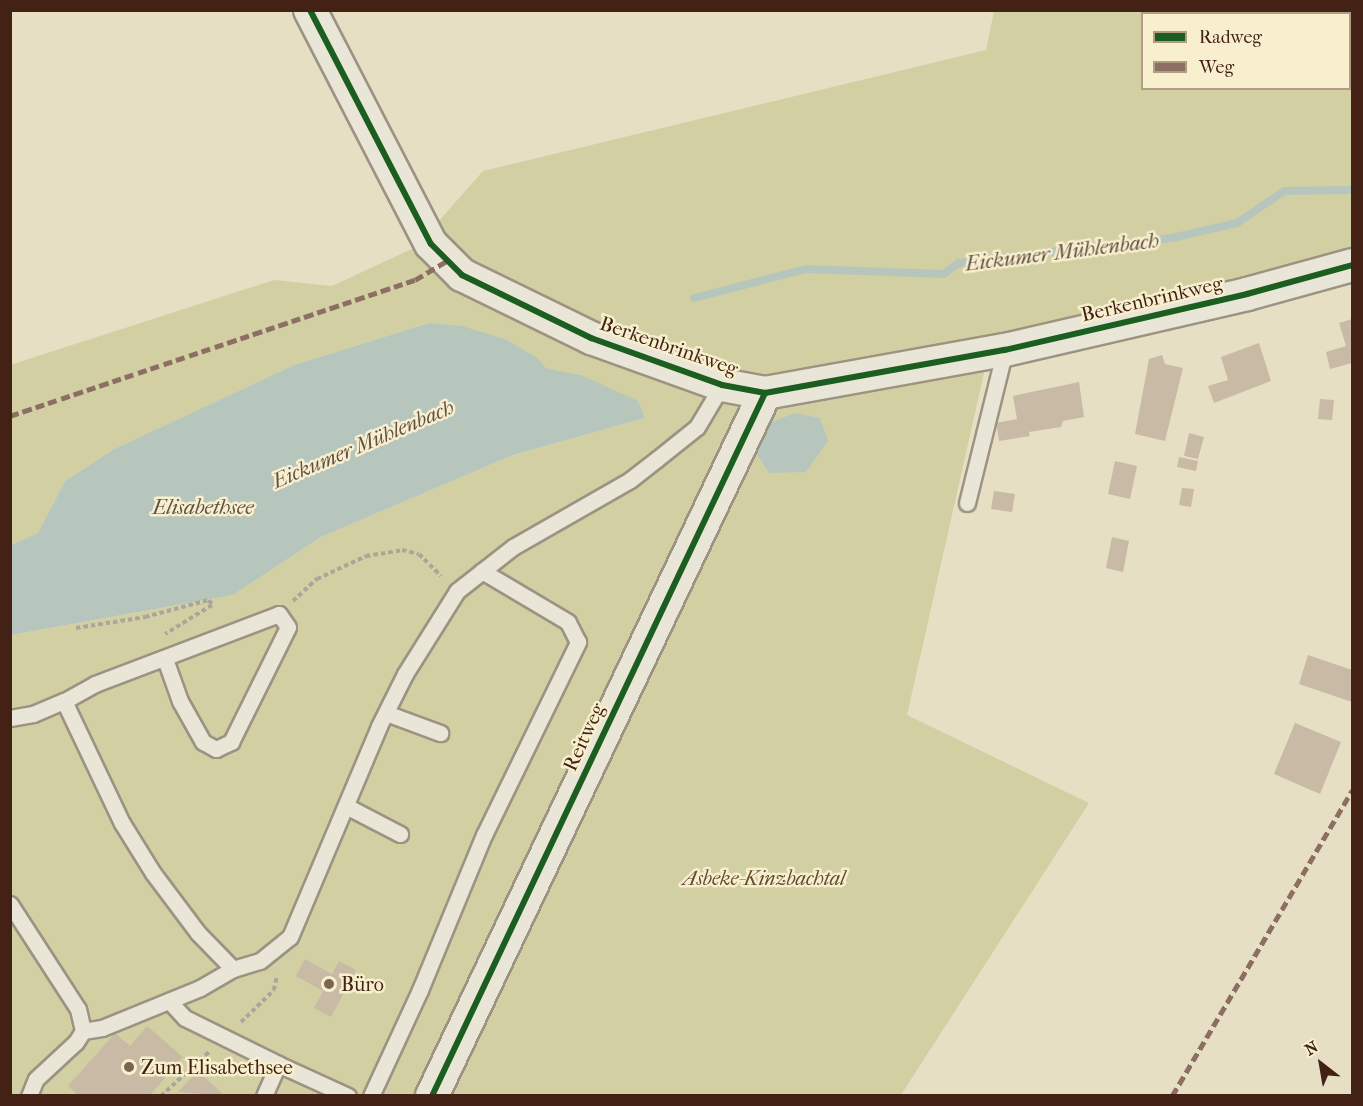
<!DOCTYPE html>
<meta charset="utf-8">
<style>
body{margin:0}
#map{position:relative;width:1363px;height:1106px;overflow:hidden;background:#e6dfc3;font-family:"IM FELL French Canon",serif}
div>[style]{position:absolute}
.green>*{inset:0;background:#d2d0a3}
.water>*{inset:0;background:#b6c6bc}
.stream>*{height:8px;margin:-4px;padding:0 4px;transform-origin:4px;border-radius:4px;background:#b6c6bc}
.building>*{inset:0;background:#c8baa5}
.path>*{height:4px;margin-top:-2px;transform-origin:0;background:repeating-linear-gradient(90deg,#aca599 0 4.5px,transparent 0 7.5px)}
.roads{filter:drop-shadow(2px 0 #9c9383) drop-shadow(-2px 0 #9c9383) drop-shadow(0 2px #9c9383) drop-shadow(0 -2px #9c9383)}
.service>*{height:15px;margin:-7.5px;padding:0 7.5px;transform-origin:7.5px;border-radius:7.5px;background:#e9e6d8}
.minor>*{height:32px;margin:-16px;padding:0 16px;transform-origin:16px;border-radius:16px;background:#e9e6d8}
.quiet>*{height:4.5px;margin-top:-2.25px;transform-origin:0;background:repeating-linear-gradient(90deg,#8d6e63 0 9px,transparent 0 13.5px)}
.cycleway>*{height:6px;margin:-3px;padding:0 3px;transform-origin:3px;border-radius:3px;background:#1b5e20}
.dots>*{width:16px;height:16px;translate:-50% -50%;box-sizing:border-box;border:3px solid #f8efce;border-radius:50%}
span{translate:-50% -50%;white-space:nowrap;text-align:center;line-height:1.15;-webkit-text-stroke:5px #f8efce;paint-order:stroke}
.street-label{font-size:20px;color:#432215}
.park-label{font-size:20px;color:#634a32;font-style:italic}
.poi-label{font-size:20px;color:#432215}
.left{translate:0 -50%;text-align:left}
.water-label{font-size:21px;color:#605046;font-style:italic}
.frame{position:absolute;inset:0;border:12px solid #432215;pointer-events:none}
.legend{position:absolute;left:1141px;top:12px;width:210px;height:78px;box-sizing:border-box;background:#f8efce;border:2px solid #b09d84;margin:0;padding:8px 10px;list-style:none;font-size:18px;color:#432215}
.legend li{display:flex;align-items:center;gap:12px;height:30px}
.legend b{width:30px;border:2px solid #b09d84}
.north{position:absolute;left:1291px;top:1034px;width:60px;height:60px;-webkit-text-stroke:4px #f8efce;paint-order:stroke;rotate:329deg;font-size:16px;font-weight:700;line-height:24px;text-align:center;color:#432215}
.north::after{content:'';display:block;margin:auto;width:21px;height:27px;background:#432215;clip-path:polygon(50% 0,100% 100%,50% 72%,0 100%)}
</style>
<div id="map">
<div class="green">
<div style="clip-path:polygon(1338px 10px,1339px 13px,1142px 14px,1142px 88px,1350px 88px,1352px 24px,1352px 247px,991px 342px,907px 715px,1089px 803px,901px 1095px,11px 1095px,11px 635px,233px 595px,321px 537px,513px 455px,645px 418px,581px 375px,546px 368px,539px 359px,429px 323px,294px 365px,114px 449px,65px 481px,38px 533px,11px 545px,10px 365px,274px 280px,332px 286px,416px 247px,483px 171px,986px 50px,994px 11px)"></div>
</div>
<div class="water">
<div style="clip-path:polygon(429px 323px,462px 326px,505px 339px,539px 359px,546px 368px,581px 375px,638px 401px,645px 418px,513px 455px,321px 537px,233px 595px,11px 635px,11px 545px,38px 533px,65px 481px,114px 449px,294px 365px)"></div>
<div style="clip-path:polygon(795px 413px,820px 418px,828px 441px,806px 472px,769px 473px,755px 451px,772px 422px)"></div>
</div>
<div class="stream">
<div style="left:694px;top:298px;width:116px;rotate:-14.5deg"></div>
<div style="left:806px;top:269px;width:137px;rotate:2.1deg"></div>
<div style="left:943px;top:274px;width:19px;rotate:-35deg"></div>
<div style="left:959px;top:263px;width:214px;rotate:-6.7deg"></div>
<div style="left:1172px;top:238px;width:67px;rotate:-13deg"></div>
<div style="left:1237px;top:223px;width:57px;rotate:-34.2deg"></div>
<div style="left:1284px;top:191px;width:68px;rotate:-0.8deg"></div>
</div>
<div class="building">
<div style="clip-path:polygon(1352px 319px,1352px 363px,1330px 369px,1326px 352px,1346px 346px,1339px 323px)"></div>
<div style="clip-path:polygon(1259px 343px,1271px 381px,1214px 403px,1208px 386px,1228px 380px,1221px 357px)"></div>
<div style="clip-path:polygon(1162px 355px,1165px 364px,1183px 368px,1165px 441px,1135px 434px,1149px 359px)"></div>
<div style="clip-path:polygon(1079px 382px,1084px 417px,1063px 421px,1061px 427px,1029px 432px,1030px 436px,999px 441px,996px 423px,1017px 419px,1013px 396px)"></div>
<div style="clip-path:polygon(1320px 399px,1334px 400px,1332px 420px,1318px 419px)"></div>
<div style="clip-path:polygon(1189px 433px,1204px 437px,1198px 459px,1184px 456px)"></div>
<div style="clip-path:polygon(1179px 457px,1198px 461px,1196px 471px,1177px 467px)"></div>
<div style="clip-path:polygon(1115px 461px,1137px 466px,1130px 499px,1108px 494px)"></div>
<div style="clip-path:polygon(1182px 488px,1194px 489px,1191px 507px,1179px 505px)"></div>
<div style="clip-path:polygon(994px 491px,1015px 494px,1012px 512px,991px 509px)"></div>
<div style="clip-path:polygon(1112px 537px,1129px 541px,1123px 572px,1106px 568px)"></div>
<div style="clip-path:polygon(1308px 655px,1352px 670px,1352px 702px,1299px 684px)"></div>
<div style="clip-path:polygon(1295px 723px,1341px 742px,1320px 794px,1274px 774px)"></div>
<div style="clip-path:polygon(305px 959px,332px 974px,339px 961px,356px 970px,331px 1017px,314px 1008px,323px 991px,296px 976px)"></div>
<div style="clip-path:polygon(147px 1026px,183px 1057px,151px 1094px,79px 1096px,68px 1086px,115px 1033px,130px 1046px)"></div>
<div style="clip-path:polygon(198px 1071px,225px 1096px,178px 1092px)"></div>
</div>
<div class="path">
<div style="left:293px;top:601px;width:33px;rotate:-43deg"></div>
<div style="left:317px;top:579px;width:54px;rotate:-25.1deg"></div>
<div style="left:366px;top:556px;width:36px;rotate:-9deg"></div>
<div style="left:402px;top:550px;width:17px;rotate:13deg"></div>
<div style="left:419px;top:554px;width:31px;rotate:45deg"></div>
<div style="left:76px;top:628px;width:70px;rotate:-9.1deg"></div>
<div style="left:145px;top:617px;width:66px;rotate:-14.9deg"></div>
<div style="left:209px;top:600px;width:6px;rotate:59deg"></div>
<div style="left:212px;top:605px;width:55px;rotate:148.3deg"></div>
<div style="left:241px;top:1022px;width:46px;rotate:-44.1deg"></div>
<div style="left:274px;top:990px;width:15px;rotate:-79deg"></div>
<div style="left:161px;top:1096px;width:65px;rotate:-42.5deg"></div>
</div>
<div class="roads">
<div class="service">
<div style="left:967px;top:503px;width:158px;rotate:-76.1deg"></div>
<div style="left:165px;top:659px;width:45px;rotate:70.3deg"></div>
<div style="left:180px;top:701px;width:47px;rotate:60.7deg"></div>
<div style="left:203px;top:742px;width:15px;rotate:28deg"></div>
<div style="left:216px;top:749px;width:17px;rotate:-25deg"></div>
<div style="left:231px;top:742px;width:128px;rotate:-63.6deg"></div>
<div style="left:288px;top:627px;width:16px;rotate:-125deg"></div>
<div style="left:279px;top:614px;width:197px;rotate:159.2deg"></div>
<div style="left:95px;top:684px;width:35px;rotate:151deg"></div>
<div style="left:64px;top:701px;width:135px;rotate:64.6deg"></div>
<div style="left:122px;top:823px;width:59px;rotate:58.2deg"></div>
<div style="left:153px;top:873px;width:75px;rotate:53.1deg"></div>
<div style="left:198px;top:933px;width:50px;rotate:45.8deg"></div>
<div style="left:386px;top:713px;width:58px;rotate:20.3deg"></div>
<div style="left:10px;top:718px;width:23px;rotate:-10deg"></div>
<div style="left:33px;top:714px;width:34px;rotate:-23deg"></div>
<div style="left:346px;top:806px;width:61px;rotate:27.4deg"></div>
<div style="left:10px;top:904px;width:125px;rotate:57.1deg"></div>
<div style="left:78px;top:1009px;width:23px;rotate:77deg"></div>
<div style="left:169px;top:1001px;width:23px;rotate:47deg"></div>
<div style="left:185px;top:1018px;width:104px;rotate:26.3deg"></div>
<div style="left:29px;top:1096px;width:18px;rotate:-68deg"></div>
<div style="left:36px;top:1079px;width:54px;rotate:-42.8deg"></div>
<div style="left:76px;top:1042px;width:13px;rotate:-58deg"></div>
<div style="left:83px;top:1031px;width:19px;rotate:-9deg"></div>
<div style="left:102px;top:1028px;width:106px;rotate:-22.2deg"></div>
<div style="left:200px;top:988px;width:38px;rotate:-30deg"></div>
<div style="left:233px;top:969px;width:28px;rotate:-17deg"></div>
<div style="left:260px;top:961px;width:38px;rotate:-39deg"></div>
<div style="left:290px;top:937px;width:229px;rotate:-67.1deg"></div>
<div style="left:379px;top:726px;width:58px;rotate:-63.4deg"></div>
<div style="left:405px;top:674px;width:98px;rotate:-57.9deg"></div>
<div style="left:457px;top:591px;width:71px;rotate:-38.2deg"></div>
<div style="left:513px;top:547px;width:135px;rotate:-29.8deg"></div>
<div style="left:630px;top:480px;width:34px;rotate:-38deg"></div>
<div style="left:657px;top:459px;width:51px;rotate:-38.7deg"></div>
<div style="left:697px;top:427px;width:49px;rotate:-59.2deg"></div>
<div style="left:264px;top:1096px;width:35px;rotate:-66deg"></div>
<div style="left:278px;top:1064px;width:77px;rotate:24.6deg"></div>
<div style="left:371px;top:1096px;width:117px;rotate:-65.2deg"></div>
<div style="left:420px;top:990px;width:168px;rotate:-67.6deg"></div>
<div style="left:484px;top:835px;width:215px;rotate:-64deg"></div>
<div style="left:578px;top:642px;width:22px;rotate:-117deg"></div>
<div style="left:568px;top:622px;width:100px;rotate:-149.3deg"></div>
</div>
<div class="minor">
<div style="left:310px;top:10px;width:263px;rotate:62.7deg"></div>
<div style="left:431px;top:244px;width:44px;rotate:45deg"></div>
<div style="left:462px;top:275px;width:144px;rotate:26deg"></div>
<div style="left:591px;top:338px;width:139px;rotate:19.7deg"></div>
<div style="left:722px;top:385px;width:44px;rotate:10.5deg"></div>
<div style="left:765px;top:393px;width:244px;rotate:-10.2deg"></div>
<div style="left:1005px;top:350px;width:248px;rotate:-13deg"></div>
<div style="left:1247px;top:294px;width:109px;rotate:-15.4deg"></div>
<div style="left:432px;top:1096px;width:778px;rotate:-64.65deg"></div>
</div>
</div>
<div class="quiet">
<div style="left:10px;top:416px;width:427px;rotate:-18.6deg"></div>
<div style="left:415px;top:280px;width:37px;rotate:-31deg"></div>
<div style="left:1172px;top:1096px;width:355px;rotate:-59.5deg"></div>
</div>
<div class="cycleway">
<div style="left:310px;top:10px;width:263px;rotate:62.7deg"></div>
<div style="left:431px;top:244px;width:44px;rotate:45deg"></div>
<div style="left:462px;top:275px;width:144px;rotate:26deg"></div>
<div style="left:591px;top:338px;width:139px;rotate:19.7deg"></div>
<div style="left:722px;top:385px;width:44px;rotate:10.5deg"></div>
<div style="left:765px;top:393px;width:244px;rotate:-10.2deg"></div>
<div style="left:1005px;top:350px;width:248px;rotate:-13deg"></div>
<div style="left:1247px;top:294px;width:109px;rotate:-15.4deg"></div>
<div style="left:432px;top:1096px;width:778px;rotate:-64.65deg"></div>
</div>
<div class="dots">
<div style="left:329px;top:984px;background:#7c6452"></div>
<div style="left:129px;top:1067px;background:#7c6452"></div>
</div>
<div class="street-label">
<span style="left:1152px;top:299px;rotate:-13deg">Berkenbrinkweg</span>
<span style="left:669px;top:346px;rotate:19deg">Berkenbrinkweg</span>
<span style="left:584px;top:737px;rotate:-65deg">Reitweg</span>
</div>
<div class="park-label">
<span style="left:764px;top:878px">Asbeke-Kinzbachtal</span>
</div>
<div class="poi-label">
<span class="left" style="left:341px;top:984px">Büro</span>
<span class="left" style="left:141px;top:1067px">Zum Elisabethsee</span>
</div>
<div class="water-label">
<span style="left:1062px;top:252px;rotate:-7deg">Eickumer Mühlenbach</span>
<span style="left:363px;top:444px;rotate:-23deg">Eickumer Mühlenbach</span>
<span style="left:203px;top:507px">Elisabethsee</span>
</div>
<div class="frame"></div>
<ul class="legend">
<li><b style="height:8px;background:#1b5e20"></b>Radweg</li>
<li><b style="height:8px;background:#8d6e63"></b>Weg</li>
</ul>
<div class="north">N</div>
</div>
